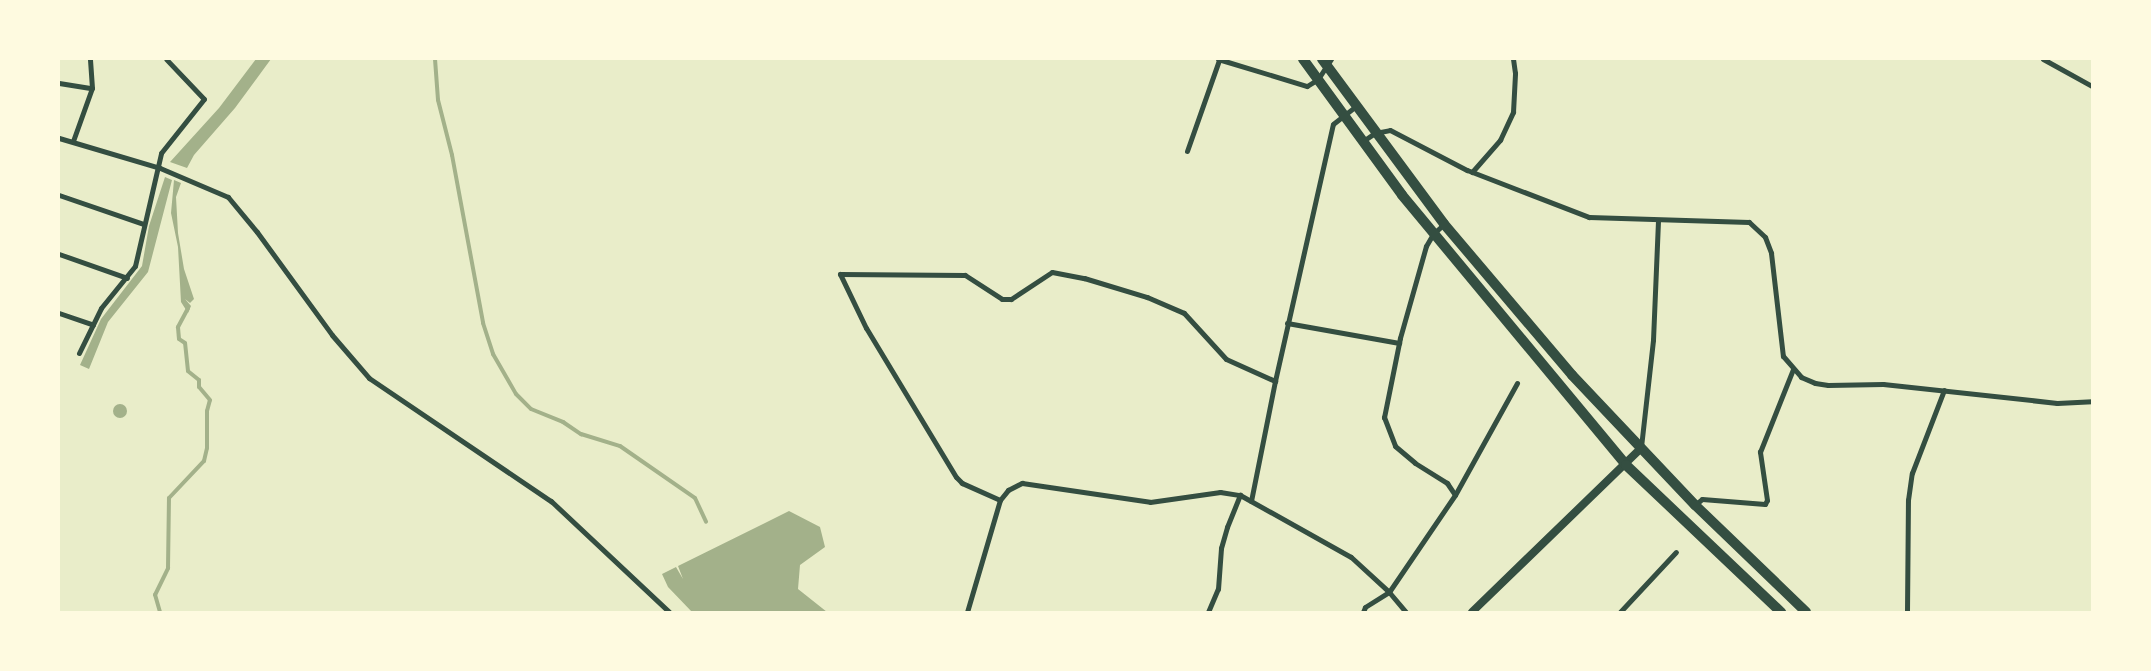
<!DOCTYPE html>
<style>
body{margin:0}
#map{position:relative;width:2151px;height:671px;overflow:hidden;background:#e9edc9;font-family:Figtree,sans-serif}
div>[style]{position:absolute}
.water>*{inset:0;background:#a3b18a}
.round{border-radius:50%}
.stream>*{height:4px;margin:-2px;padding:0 2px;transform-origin:2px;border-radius:2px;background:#a3b18a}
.minor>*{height:5px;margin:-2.5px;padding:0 2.5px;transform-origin:2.5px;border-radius:2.5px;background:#344e41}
.tertiary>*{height:8px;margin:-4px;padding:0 4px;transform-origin:4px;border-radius:4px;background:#344e41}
.trunk>*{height:10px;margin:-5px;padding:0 5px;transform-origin:5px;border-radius:5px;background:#344e41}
span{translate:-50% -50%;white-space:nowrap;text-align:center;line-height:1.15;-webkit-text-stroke:4.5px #fefae0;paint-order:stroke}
.frame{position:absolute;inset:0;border:60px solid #fefae0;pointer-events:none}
</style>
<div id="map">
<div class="water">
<div style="clip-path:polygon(256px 59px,271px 59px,235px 108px,194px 155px,187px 168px,170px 162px,219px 108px)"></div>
<div style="clip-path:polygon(165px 177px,172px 180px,148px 272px,108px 322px,89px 369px,80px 365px,101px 319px,142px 266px,149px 226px)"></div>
<div style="clip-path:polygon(174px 180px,181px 183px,176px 197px,178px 233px,184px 269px,194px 299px,190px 303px,185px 299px,191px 306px,188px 313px,181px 302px,178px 247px,171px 213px)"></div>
<div class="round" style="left:113px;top:404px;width:14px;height:14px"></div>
<div style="clip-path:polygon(789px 511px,820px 527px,825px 547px,800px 565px,798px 589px,827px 612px,692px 612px,668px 587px,662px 574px,676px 567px,683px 579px,678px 566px)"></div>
</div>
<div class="stream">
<div style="left:435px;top:59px;width:41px;rotate:85.8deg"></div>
<div style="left:438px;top:100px;width:57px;rotate:75.7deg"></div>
<div style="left:452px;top:155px;width:171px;rotate:79.5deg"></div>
<div style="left:483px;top:323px;width:33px;rotate:72deg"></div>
<div style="left:493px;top:354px;width:46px;rotate:60.1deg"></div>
<div style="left:516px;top:394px;width:21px;rotate:45deg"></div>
<div style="left:531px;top:409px;width:35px;rotate:22deg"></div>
<div style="left:563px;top:422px;width:22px;rotate:34deg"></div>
<div style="left:581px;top:434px;width:41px;rotate:17.1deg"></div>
<div style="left:620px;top:446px;width:91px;rotate:34.7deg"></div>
<div style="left:695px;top:498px;width:26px;rotate:65deg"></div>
<div style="left:160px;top:612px;width:18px;rotate:-106deg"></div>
<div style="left:155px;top:595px;width:30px;rotate:-64deg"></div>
<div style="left:168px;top:568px;width:70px;rotate:-89.2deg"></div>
<div style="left:169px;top:498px;width:51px;rotate:-46.6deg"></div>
<div style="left:204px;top:461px;width:13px;rotate:-77deg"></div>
<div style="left:207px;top:448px;width:37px;rotate:-90deg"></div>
<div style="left:207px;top:411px;width:11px;rotate:-75deg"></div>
<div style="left:210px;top:400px;width:17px;rotate:-130deg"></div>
<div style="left:199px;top:387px;width:7px;rotate:-90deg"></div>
<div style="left:199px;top:380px;width:14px;rotate:-141deg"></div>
<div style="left:188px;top:371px;width:28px;rotate:-96deg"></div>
<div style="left:185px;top:343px;width:7px;rotate:-146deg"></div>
<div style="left:179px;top:339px;width:12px;rotate:-95deg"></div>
<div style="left:178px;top:327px;width:21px;rotate:-62deg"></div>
</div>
<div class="minor">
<div style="left:1218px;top:59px;width:93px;rotate:16.9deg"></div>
<div style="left:1307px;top:86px;width:13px;rotate:-32deg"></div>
<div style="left:1318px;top:79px;width:24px;rotate:-57deg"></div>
<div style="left:2043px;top:59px;width:56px;rotate:28.9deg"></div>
<div style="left:59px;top:83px;width:33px;rotate:9deg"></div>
<div style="left:59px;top:138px;width:105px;rotate:16.5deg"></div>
<div style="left:160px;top:168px;width:74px;rotate:23.1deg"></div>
<div style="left:228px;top:197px;width:45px;rotate:50.4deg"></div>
<div style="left:257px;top:232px;width:127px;rotate:53.9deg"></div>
<div style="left:332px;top:335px;width:57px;rotate:49.3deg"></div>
<div style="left:369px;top:378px;width:220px;rotate:34.1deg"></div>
<div style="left:551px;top:501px;width:162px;rotate:43.2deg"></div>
<div style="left:73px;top:141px;width:56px;rotate:-70.3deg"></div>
<div style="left:92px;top:88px;width:29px;rotate:-94deg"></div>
<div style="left:1363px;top:141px;width:14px;rotate:-34deg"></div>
<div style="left:1375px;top:133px;width:15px;rotate:-11deg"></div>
<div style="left:1390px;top:130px;width:87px;rotate:27.5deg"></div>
<div style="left:1467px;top:170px;width:131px;rotate:21.1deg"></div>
<div style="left:1589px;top:217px;width:160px;rotate:1.8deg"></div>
<div style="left:1749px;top:222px;width:22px;rotate:43deg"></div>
<div style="left:1765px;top:237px;width:17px;rotate:69deg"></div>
<div style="left:1771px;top:253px;width:104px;rotate:83.4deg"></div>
<div style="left:1783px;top:356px;width:28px;rotate:49deg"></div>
<div style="left:1801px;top:377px;width:15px;rotate:23deg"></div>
<div style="left:1815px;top:383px;width:13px;rotate:9deg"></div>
<div style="left:1828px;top:385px;width:55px;rotate:-1deg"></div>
<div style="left:1883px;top:384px;width:175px;rotate:6.2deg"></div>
<div style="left:2057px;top:403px;width:35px;rotate:-3deg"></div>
<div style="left:1187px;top:151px;width:96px;rotate:-70.6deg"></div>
<div style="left:1472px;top:172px;width:43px;rotate:-48.8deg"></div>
<div style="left:1500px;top:140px;width:31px;rotate:-65deg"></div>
<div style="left:1513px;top:112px;width:39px;rotate:-87deg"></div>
<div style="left:1515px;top:73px;width:14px;rotate:-98deg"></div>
<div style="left:59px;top:195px;width:89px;rotate:19deg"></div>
<div style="left:1444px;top:224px;width:15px;rotate:138deg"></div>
<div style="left:1433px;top:234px;width:14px;rotate:120deg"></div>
<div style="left:1426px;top:246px;width:96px;rotate:105.8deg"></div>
<div style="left:1400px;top:338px;width:81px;rotate:101.4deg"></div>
<div style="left:1384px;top:417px;width:31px;rotate:69deg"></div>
<div style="left:1395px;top:446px;width:26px;rotate:40deg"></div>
<div style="left:1415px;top:463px;width:38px;rotate:32deg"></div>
<div style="left:1447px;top:483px;width:14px;rotate:56deg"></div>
<div style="left:59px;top:254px;width:72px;rotate:19.4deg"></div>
<div style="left:59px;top:313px;width:36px;rotate:19deg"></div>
<div style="left:1287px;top:323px;width:114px;rotate:10.1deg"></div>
<div style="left:79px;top:353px;width:50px;rotate:-63.9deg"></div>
<div style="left:101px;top:308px;width:54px;rotate:-51deg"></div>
<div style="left:135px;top:266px;width:116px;rotate:-77deg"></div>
<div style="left:161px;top:153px;width:69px;rotate:-51.5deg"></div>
<div style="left:204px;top:99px;width:55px;rotate:-133.5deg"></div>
<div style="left:1641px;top:447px;width:108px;rotate:-83.6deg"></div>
<div style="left:1653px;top:340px;width:119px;rotate:-87.6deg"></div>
<div style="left:1000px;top:500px;width:42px;rotate:-155.9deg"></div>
<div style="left:962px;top:483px;width:8px;rotate:-135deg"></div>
<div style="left:956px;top:477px;width:174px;rotate:-121.1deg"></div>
<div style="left:866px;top:328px;width:60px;rotate:-115.7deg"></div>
<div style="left:840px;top:274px;width:125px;rotate:0.5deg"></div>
<div style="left:965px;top:275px;width:44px;rotate:33deg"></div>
<div style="left:1002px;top:299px;width:9px"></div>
<div style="left:1011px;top:299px;width:49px;rotate:-33.4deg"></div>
<div style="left:1052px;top:272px;width:33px;rotate:11deg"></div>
<div style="left:1084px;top:278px;width:66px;rotate:16.8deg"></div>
<div style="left:1147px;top:297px;width:40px;rotate:23.4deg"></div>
<div style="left:1184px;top:313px;width:62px;rotate:47.6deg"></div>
<div style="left:1226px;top:359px;width:54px;rotate:24.2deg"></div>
<div style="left:1251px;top:501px;width:122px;rotate:-78.7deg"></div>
<div style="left:1275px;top:381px;width:263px;rotate:-77.3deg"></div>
<div style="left:1333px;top:124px;width:29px;rotate:-38deg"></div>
<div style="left:1695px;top:505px;width:9px;rotate:-41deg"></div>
<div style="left:1702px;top:499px;width:63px;rotate:4.5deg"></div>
<div style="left:1765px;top:504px;width:4px;rotate:-63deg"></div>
<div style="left:1767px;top:500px;width:49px;rotate:-98.3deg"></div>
<div style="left:1760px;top:452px;width:89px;rotate:-68.3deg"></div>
<div style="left:967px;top:612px;width:117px;rotate:-73.6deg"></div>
<div style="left:1000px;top:500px;width:13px;rotate:-51deg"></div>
<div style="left:1008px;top:490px;width:16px;rotate:-27deg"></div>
<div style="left:1022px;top:483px;width:129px;rotate:8.4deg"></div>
<div style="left:1150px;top:502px;width:71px;rotate:-8.1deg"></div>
<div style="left:1220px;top:492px;width:20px;rotate:9deg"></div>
<div style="left:1240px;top:495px;width:127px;rotate:29.2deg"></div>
<div style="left:1351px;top:557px;width:52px;rotate:42.6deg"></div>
<div style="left:1389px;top:592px;width:26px;rotate:50deg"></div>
<div style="left:1208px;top:612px;width:25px;rotate:-67deg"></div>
<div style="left:1218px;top:589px;width:41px;rotate:-85.8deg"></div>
<div style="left:1221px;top:548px;width:22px;rotate:-74deg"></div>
<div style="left:1227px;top:527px;width:35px;rotate:-68deg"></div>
<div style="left:1363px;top:612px;width:5px;rotate:-68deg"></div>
<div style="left:1365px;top:607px;width:28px;rotate:-32deg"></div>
<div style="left:1389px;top:592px;width:117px;rotate:-55.8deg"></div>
<div style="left:1455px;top:495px;width:128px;rotate:-61deg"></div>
<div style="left:1620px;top:612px;width:82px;rotate:-47deg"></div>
<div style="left:1907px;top:612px;width:112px;rotate:-89.5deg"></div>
<div style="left:1908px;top:500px;width:27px;rotate:-82deg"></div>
<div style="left:1912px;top:473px;width:89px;rotate:-68.9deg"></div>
</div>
<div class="tertiary">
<div style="left:1472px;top:612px;width:234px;rotate:-44.1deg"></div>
</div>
<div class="trunk">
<div style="left:1303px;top:59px;width:168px;rotate:53.9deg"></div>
<div style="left:1402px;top:195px;width:351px;rotate:50.3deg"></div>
<div style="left:1626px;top:465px;width:214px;rotate:43.5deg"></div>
<div style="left:1322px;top:59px;width:205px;rotate:53.5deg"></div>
<div style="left:1444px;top:224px;width:198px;rotate:49.7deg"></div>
<div style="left:1572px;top:375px;width:179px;rotate:46.6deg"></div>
<div style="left:1695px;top:505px;width:154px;rotate:43.9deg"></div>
</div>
<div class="frame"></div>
</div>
